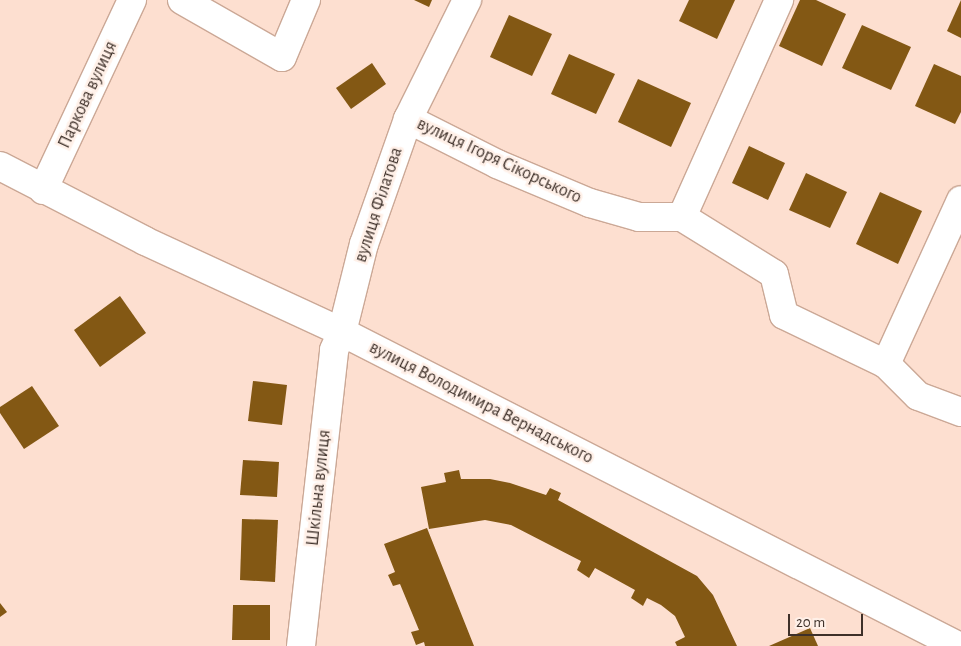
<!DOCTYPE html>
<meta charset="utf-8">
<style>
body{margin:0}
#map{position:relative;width:961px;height:646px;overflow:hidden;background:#fddfd0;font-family:"Alegreya Sans",sans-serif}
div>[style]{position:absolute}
.building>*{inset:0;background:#835814}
.roads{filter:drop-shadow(1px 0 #cba896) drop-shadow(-1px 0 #cba896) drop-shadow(0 1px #cba896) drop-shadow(0 -1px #cba896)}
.minor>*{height:28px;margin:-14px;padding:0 14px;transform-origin:14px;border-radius:14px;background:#fff}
span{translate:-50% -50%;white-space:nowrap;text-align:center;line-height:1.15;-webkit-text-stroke:5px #fff0e8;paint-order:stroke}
.street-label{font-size:18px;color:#3e3029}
.scale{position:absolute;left:788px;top:614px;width:75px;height:22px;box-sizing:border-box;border:2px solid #3e3029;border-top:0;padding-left:6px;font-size:15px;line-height:18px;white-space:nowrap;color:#3e3029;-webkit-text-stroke:4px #fff0e8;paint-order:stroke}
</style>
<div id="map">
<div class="building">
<div style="clip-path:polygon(414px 0,432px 0,429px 7px)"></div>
<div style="clip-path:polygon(689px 0,735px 0,717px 39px,679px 21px)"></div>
<div style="clip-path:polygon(800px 0,816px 0,846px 14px,822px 66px,779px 46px)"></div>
<div style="clip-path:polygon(961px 0,961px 38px,947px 31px)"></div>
<div style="clip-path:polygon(509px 15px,552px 34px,532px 76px,490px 57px)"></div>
<div style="clip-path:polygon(862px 25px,911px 47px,891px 90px,842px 68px)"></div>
<div style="clip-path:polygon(569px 54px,615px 74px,596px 114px,551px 94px)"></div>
<div style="clip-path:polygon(372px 63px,386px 84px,351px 109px,336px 88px)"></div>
<div style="clip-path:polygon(934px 64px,961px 76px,961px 112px,955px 124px,915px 106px)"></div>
<div style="clip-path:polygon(638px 79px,691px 103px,671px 147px,618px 122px)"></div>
<div style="clip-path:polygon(749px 146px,785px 163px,768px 200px,732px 183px)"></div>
<div style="clip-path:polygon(806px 173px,847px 192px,830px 228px,789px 210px)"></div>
<div style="clip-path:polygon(880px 192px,922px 211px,898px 264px,856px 244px)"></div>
<div style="clip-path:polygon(120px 296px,146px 333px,100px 367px,74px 330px)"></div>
<div style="clip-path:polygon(253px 381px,287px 385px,282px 425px,248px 421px)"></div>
<div style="clip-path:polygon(32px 386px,59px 426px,24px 449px,0 413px,0 407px)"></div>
<div style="clip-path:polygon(243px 460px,279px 462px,277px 497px,240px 495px)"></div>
<div style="clip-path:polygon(459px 470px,461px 479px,490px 479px,510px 483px,546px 495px,550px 488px,561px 493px,558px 500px,697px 576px,713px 595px,737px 646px,677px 646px,675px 642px,685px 637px,675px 616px,661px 605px,647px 598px,643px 606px,631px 598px,635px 590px,595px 568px,589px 578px,577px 570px,581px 561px,511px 525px,485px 520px,429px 529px,421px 487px,446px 482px,444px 473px)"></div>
<div style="clip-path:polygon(242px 519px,278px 520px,275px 582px,240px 580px)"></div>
<div style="clip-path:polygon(427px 528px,474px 646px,425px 646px,424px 642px,416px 645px,411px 632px,419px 630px,400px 584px,393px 586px,388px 575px,395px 572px,384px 544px)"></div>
<div style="clip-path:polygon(0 603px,7px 612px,0 617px)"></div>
<div style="clip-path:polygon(233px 605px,270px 605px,270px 640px,232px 640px)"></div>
<div style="clip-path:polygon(810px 628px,818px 646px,769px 646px)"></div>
</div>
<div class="roads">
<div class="minor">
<div style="left:182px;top:0;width:115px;rotate:29.7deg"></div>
<div style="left:282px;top:57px;width:62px;rotate:-67.2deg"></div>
<div style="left:408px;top:119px;width:100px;rotate:26.8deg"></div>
<div style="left:497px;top:164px;width:101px;rotate:22.8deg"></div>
<div style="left:590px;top:203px;width:51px;rotate:15.9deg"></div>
<div style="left:639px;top:217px;width:43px"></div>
<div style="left:682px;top:217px;width:108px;rotate:31.8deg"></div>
<div style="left:774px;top:274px;width:42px;rotate:76.3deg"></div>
<div style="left:784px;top:315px;width:113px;rotate:25.7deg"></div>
<div style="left:886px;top:364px;width:45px;rotate:45deg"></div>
<div style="left:918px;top:396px;width:46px;rotate:20.4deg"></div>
<div style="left:0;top:166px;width:163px;rotate:27.3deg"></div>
<div style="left:145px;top:241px;width:217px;rotate:24.8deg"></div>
<div style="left:342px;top:332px;width:691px;rotate:27.01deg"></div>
<div style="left:43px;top:190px;width:210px;rotate:-64.9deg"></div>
<div style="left:682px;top:217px;width:238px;rotate:-65.9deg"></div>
<div style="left:886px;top:364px;width:180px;rotate:-65.4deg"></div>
<div style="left:301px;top:646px;width:298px;rotate:-83.6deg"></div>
<div style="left:334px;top:350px;width:20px;rotate:-66deg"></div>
<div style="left:342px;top:332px;width:91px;rotate:-76deg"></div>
<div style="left:364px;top:244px;width:133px;rotate:-70.6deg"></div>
<div style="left:408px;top:119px;width:133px;rotate:-63.6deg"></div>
</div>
</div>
<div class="street-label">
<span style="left:88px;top:95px;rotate:-65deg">Паркова вулиця</span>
<span style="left:499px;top:161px;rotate:25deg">вулиця Ігоря Сікорського</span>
<span style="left:379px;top:205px;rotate:-72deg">вулиця Філатова</span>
<span style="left:481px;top:403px;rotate:27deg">вулиця Володимира Вернадського</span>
<span style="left:319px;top:488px;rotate:-84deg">Шкільна вулиця</span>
</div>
<div class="scale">20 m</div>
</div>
